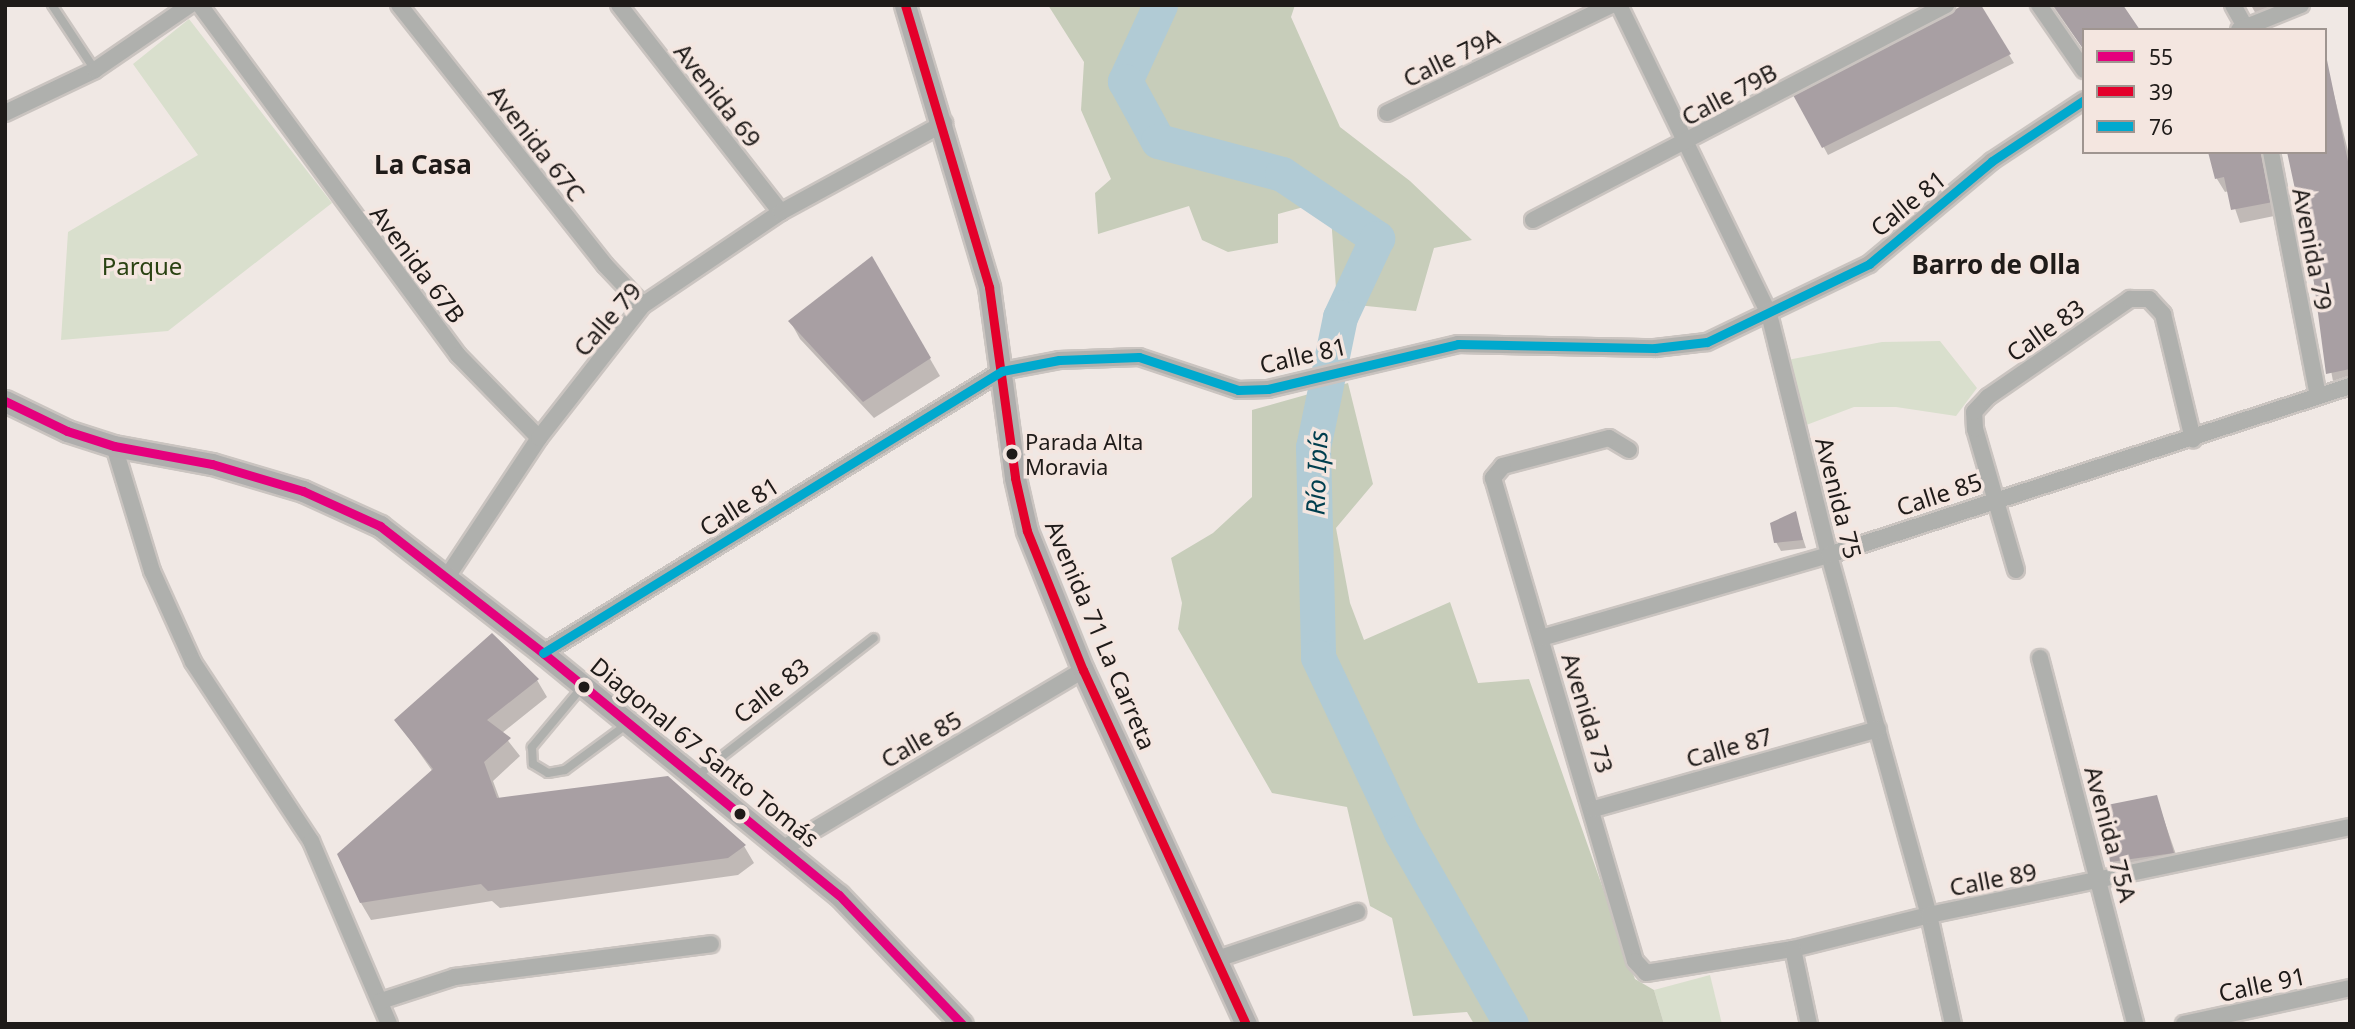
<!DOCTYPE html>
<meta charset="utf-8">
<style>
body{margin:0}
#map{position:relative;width:2355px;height:1029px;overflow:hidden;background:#f0e8e4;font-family:"Noto Sans",sans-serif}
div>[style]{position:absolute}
.green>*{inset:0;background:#d9dfcd}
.forest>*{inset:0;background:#c7cdba}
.shadow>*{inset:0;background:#0003}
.river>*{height:35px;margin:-17.5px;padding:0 17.5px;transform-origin:17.5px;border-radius:17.5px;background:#b1cbd5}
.building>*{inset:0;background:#a89fa3}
.roads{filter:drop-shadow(2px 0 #cac4c0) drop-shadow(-2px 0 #cac4c0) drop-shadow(0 2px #cac4c0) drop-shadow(0 -2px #cac4c0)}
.lane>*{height:8px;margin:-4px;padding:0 4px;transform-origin:4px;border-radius:4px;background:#afb0ad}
.street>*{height:16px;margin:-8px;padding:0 8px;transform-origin:8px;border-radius:8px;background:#afb0ad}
.secondary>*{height:21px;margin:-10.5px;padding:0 10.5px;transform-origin:10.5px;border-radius:10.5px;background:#afaead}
.bus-1>*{height:9px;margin:-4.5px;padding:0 4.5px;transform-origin:4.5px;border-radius:4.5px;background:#e5007d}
.bus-2>*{height:9px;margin:-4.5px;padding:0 4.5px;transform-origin:4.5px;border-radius:4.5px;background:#e4002b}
.bus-3>*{height:9px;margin:-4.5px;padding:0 4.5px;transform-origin:4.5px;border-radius:4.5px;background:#00a9ce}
.dots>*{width:19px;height:19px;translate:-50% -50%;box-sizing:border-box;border:4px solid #f4e6e0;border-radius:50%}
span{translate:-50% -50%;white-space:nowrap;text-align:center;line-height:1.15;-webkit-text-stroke:7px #f4e6e0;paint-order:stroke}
.bus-label{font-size:22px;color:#1f1b19}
.left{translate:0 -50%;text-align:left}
.street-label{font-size:24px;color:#1f1b19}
.park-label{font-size:24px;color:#2a4212}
.neighbourhood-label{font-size:26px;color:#1f1b19;font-weight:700}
.water-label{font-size:26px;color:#003e4e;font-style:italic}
.frame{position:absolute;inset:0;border:7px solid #1f1b19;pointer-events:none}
.legend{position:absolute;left:2082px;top:28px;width:245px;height:126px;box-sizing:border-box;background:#f4e6e0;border:2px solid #9f9590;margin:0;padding:9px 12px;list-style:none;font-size:21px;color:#1f1b19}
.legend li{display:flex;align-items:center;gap:14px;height:35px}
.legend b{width:35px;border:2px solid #9f9590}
</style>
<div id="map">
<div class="green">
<div style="clip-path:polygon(189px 19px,332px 203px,168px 331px,61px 340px,68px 232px,198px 155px,133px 64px)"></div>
<div style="clip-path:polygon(1940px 341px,1977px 388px,1956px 416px,1896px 407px,1854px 407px,1801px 427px,1777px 362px,1882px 342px)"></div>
<div style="clip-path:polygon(1710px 975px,1722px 1024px,1664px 1024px,1654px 990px)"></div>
</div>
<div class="forest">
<div style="clip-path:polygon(1048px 5px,1295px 5px,1291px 17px,1340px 127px,1410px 181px,1472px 240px,1434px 248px,1416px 311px,1337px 303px,1331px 216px,1311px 205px,1278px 214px,1278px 243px,1228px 252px,1202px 240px,1189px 206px,1098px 234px,1095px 193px,1111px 179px,1081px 110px,1084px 62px)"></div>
<div style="clip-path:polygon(1348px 383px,1373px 484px,1336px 528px,1350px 603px,1364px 640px,1450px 602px,1478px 683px,1529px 679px,1635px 979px,1654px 990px,1664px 1024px,1474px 1024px,1467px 1012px,1413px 1016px,1392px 918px,1370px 906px,1347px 807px,1272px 793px,1178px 629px,1182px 603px,1171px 558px,1213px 533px,1252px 497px,1252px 410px)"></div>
</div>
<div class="shadow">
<div style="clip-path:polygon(1963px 5px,1979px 5px,2014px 63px,1828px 155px,1796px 96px)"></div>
<div style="clip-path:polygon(2052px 5px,2121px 5px,2084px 30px,2084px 50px)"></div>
<div style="clip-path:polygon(2251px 5px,2266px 5px,2270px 12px,2258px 18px)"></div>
<div style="clip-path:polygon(2326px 63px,2350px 159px,2350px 378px,2333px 381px,2289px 152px,2325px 152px)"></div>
<div style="clip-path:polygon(2209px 152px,2267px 152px,2279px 215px,2240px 223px,2229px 191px,2225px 192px,2217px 179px)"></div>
<div style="clip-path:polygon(872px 259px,940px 376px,874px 418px,800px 339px,790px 321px)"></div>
<div style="clip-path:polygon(1795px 514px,1806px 548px,1781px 551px,1776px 542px)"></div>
<div style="clip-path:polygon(537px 680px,547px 697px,502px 733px,520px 756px,493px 781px,500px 800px,744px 846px,754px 863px,738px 875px,500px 908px,492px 901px,371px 920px,361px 903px,433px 772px,397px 721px)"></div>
<div style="clip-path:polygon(2156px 797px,2180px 866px,2120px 875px,2112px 861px)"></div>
</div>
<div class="river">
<div style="left:1160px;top:5px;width:84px;rotate:114.7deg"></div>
<div style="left:1125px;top:81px;width:68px;rotate:61.2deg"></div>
<div style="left:1158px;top:141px;width:128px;rotate:14.9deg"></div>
<div style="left:1282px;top:174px;width:115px;rotate:34deg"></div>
<div style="left:1377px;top:238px;width:87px;rotate:115.1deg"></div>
<div style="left:1340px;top:317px;width:133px;rotate:101.7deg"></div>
<div style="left:1313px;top:447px;width:210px;rotate:88.6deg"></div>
<div style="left:1318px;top:657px;width:194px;rotate:64.6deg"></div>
<div style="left:1401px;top:832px;width:221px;rotate:60.2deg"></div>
</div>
<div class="building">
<div style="clip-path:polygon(1964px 5px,1981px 5px,2011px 54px,1822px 148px,1793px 95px)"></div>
<div style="clip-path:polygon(2053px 5px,2123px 5px,2140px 30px,2084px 30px,2084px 50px)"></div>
<div style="clip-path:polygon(2327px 60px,2350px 171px,2350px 369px,2326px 374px,2312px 268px,2287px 152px,2325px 152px)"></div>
<div style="clip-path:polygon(2208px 152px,2263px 152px,2273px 202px,2231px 210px,2224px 177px,2215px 179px)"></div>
<div style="clip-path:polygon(872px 256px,931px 358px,863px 402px,788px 321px)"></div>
<div style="clip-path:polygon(1796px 511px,1803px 540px,1774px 543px,1770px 523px)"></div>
<div style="clip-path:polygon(492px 633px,539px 679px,487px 720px,511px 738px,484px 762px,497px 798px,668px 776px,746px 845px,728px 858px,488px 891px,481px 884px,360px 903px,337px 854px,433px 769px,394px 720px)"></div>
<div style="clip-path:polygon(2157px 795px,2174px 853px,2110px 862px,2102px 806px)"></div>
</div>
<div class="roads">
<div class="lane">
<div style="left:52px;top:5px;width:78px;rotate:56.5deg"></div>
<div style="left:583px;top:686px;width:80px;rotate:129.9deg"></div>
<div style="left:532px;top:747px;width:17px;rotate:87deg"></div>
<div style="left:533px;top:764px;width:17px;rotate:31deg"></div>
<div style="left:548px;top:773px;width:17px;rotate:-10deg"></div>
<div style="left:565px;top:770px;width:76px;rotate:-36.4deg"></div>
<div style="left:697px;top:776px;width:224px;rotate:-37.9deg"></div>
</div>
<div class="street">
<div style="left:200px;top:5px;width:435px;rotate:53.6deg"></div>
<div style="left:458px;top:355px;width:116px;rotate:45.7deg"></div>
<div style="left:399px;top:5px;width:332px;rotate:51.6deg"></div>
<div style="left:605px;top:265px;width:55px;rotate:46.5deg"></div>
<div style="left:619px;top:5px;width:263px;rotate:52deg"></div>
<div style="left:1619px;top:5px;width:343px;rotate:64.1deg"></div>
<div style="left:1769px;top:314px;width:248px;rotate:76deg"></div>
<div style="left:1829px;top:555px;width:374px;rotate:74.5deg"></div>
<div style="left:1929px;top:915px;width:112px;rotate:77.6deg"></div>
<div style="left:2039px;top:5px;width:79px;rotate:55.3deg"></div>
<div style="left:2233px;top:5px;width:29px;rotate:61deg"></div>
<div style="left:2239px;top:30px;width:67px;rotate:-22deg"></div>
<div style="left:5px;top:113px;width:100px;rotate:-25.5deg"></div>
<div style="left:95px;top:70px;width:115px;rotate:-34.4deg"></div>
<div style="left:1387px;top:113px;width:249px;rotate:-25.7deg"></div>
<div style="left:2271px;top:152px;width:248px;rotate:79.1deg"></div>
<div style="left:1533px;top:220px;width:466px;rotate:-27.5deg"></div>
<div style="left:114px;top:446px;width:131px;rotate:73.1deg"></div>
<div style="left:152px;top:571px;width:100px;rotate:65.7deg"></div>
<div style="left:193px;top:662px;width:214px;rotate:56.6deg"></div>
<div style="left:311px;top:841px;width:199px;rotate:66.9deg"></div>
<div style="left:1629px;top:450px;width:23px;rotate:-149deg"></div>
<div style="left:1609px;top:438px;width:110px;rotate:165.2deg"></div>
<div style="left:1503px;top:466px;width:16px;rotate:130deg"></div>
<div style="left:1493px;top:478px;width:503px;rotate:73.62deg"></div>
<div style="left:1635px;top:961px;width:16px;rotate:47deg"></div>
<div style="left:1646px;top:973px;width:149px;rotate:-9.3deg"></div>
<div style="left:1793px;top:949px;width:140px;rotate:-14deg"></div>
<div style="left:1929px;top:915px;width:430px;rotate:-11.8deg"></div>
<div style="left:2016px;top:570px;width:147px;rotate:-106.2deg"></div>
<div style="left:1975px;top:429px;width:17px;rotate:-93deg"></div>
<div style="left:1974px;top:412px;width:21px;rotate:-47deg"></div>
<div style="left:1988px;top:397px;width:173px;rotate:-34.6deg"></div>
<div style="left:2130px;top:299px;width:19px"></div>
<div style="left:2149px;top:299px;width:21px;rotate:47deg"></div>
<div style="left:2163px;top:314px;width:129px;rotate:76.5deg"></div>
<div style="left:447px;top:577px;width:167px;rotate:-56.5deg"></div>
<div style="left:539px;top:438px;width:169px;rotate:-52deg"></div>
<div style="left:643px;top:305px;width:166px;rotate:-34deg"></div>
<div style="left:781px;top:212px;width:186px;rotate:-28.6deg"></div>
<div style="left:1541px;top:638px;width:300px;rotate:-16.1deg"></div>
<div style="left:1829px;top:555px;width:548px;rotate:-17.97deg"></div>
<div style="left:543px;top:653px;width:539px;rotate:-31.57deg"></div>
<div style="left:1002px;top:371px;width:58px;rotate:-10.9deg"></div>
<div style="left:1059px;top:360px;width:80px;rotate:-2.1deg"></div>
<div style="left:1139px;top:357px;width:104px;rotate:18.4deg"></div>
<div style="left:1238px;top:390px;width:30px;rotate:-2deg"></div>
<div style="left:1268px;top:389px;width:195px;rotate:-13.3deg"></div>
<div style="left:1458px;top:344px;width:197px;rotate:1.2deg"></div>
<div style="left:1655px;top:348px;width:52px;rotate:-6.6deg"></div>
<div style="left:1707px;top:342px;width:180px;rotate:-25.7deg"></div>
<div style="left:1869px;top:264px;width:160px;rotate:-39.9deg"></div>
<div style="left:1992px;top:161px;width:110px;rotate:-33.5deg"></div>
<div style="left:2040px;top:658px;width:378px;rotate:75.4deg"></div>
<div style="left:1594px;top:809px;width:295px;rotate:-15.7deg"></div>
<div style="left:782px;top:849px;width:350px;rotate:-30.7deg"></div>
<div style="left:1793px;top:949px;width:77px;rotate:78deg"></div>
<div style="left:1217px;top:959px;width:148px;rotate:-18.6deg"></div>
<div style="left:381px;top:1001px;width:78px;rotate:-18deg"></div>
<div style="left:455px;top:977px;width:258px;rotate:-7.3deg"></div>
<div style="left:2184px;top:1024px;width:170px;rotate:-12.2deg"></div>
</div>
<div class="secondary">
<div style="left:905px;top:5px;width:294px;rotate:73.4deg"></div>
<div style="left:989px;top:287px;width:193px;rotate:82.2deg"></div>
<div style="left:1015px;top:478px;width:54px;rotate:77.2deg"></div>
<div style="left:1027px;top:531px;width:150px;rotate:68.1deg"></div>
<div style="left:1083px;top:670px;width:390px;rotate:65.3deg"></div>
<div style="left:5px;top:401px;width:69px;rotate:25.8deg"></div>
<div style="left:67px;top:431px;width:49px;rotate:17.7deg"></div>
<div style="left:114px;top:446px;width:100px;rotate:10.4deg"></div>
<div style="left:212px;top:464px;width:95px;rotate:16.5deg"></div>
<div style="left:303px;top:491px;width:85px;rotate:24.4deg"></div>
<div style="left:380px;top:526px;width:207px;rotate:37.9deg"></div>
<div style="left:543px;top:653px;width:382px;rotate:39.3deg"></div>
<div style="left:839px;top:895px;width:178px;rotate:46.4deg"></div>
</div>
</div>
<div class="bus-1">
<div style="left:5px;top:401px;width:69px;rotate:25.8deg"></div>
<div style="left:67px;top:431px;width:49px;rotate:17.7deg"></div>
<div style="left:114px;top:446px;width:100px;rotate:10.4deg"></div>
<div style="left:212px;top:464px;width:95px;rotate:16.5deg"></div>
<div style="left:303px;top:491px;width:85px;rotate:24.4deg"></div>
<div style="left:380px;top:526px;width:207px;rotate:37.9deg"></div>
<div style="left:543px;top:653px;width:382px;rotate:39.3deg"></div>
<div style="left:839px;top:895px;width:178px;rotate:46.4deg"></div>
</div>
<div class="bus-2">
<div style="left:905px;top:5px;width:294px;rotate:73.4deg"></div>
<div style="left:989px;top:287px;width:193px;rotate:82.2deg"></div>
<div style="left:1015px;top:478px;width:54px;rotate:77.2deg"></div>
<div style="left:1027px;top:531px;width:150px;rotate:68.1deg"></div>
<div style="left:1083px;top:670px;width:390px;rotate:65.3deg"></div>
</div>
<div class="bus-3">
<div style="left:543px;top:653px;width:539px;rotate:-31.57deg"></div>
<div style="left:1002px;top:371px;width:58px;rotate:-10.9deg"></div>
<div style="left:1059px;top:360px;width:80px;rotate:-2.1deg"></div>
<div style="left:1139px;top:357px;width:104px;rotate:18.4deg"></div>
<div style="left:1238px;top:390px;width:30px;rotate:-2deg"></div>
<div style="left:1268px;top:389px;width:195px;rotate:-13.3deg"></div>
<div style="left:1458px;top:344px;width:197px;rotate:1.2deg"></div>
<div style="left:1655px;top:348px;width:52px;rotate:-6.6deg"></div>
<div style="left:1707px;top:342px;width:180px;rotate:-25.7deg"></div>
<div style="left:1869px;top:264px;width:160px;rotate:-39.9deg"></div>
<div style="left:1992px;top:161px;width:110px;rotate:-33.5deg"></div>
</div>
<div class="dots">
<div style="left:1012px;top:454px;background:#1f1b19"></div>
<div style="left:584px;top:687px;background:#1f1b19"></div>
<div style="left:740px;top:814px;background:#1f1b19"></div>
</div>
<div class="bus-label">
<span class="left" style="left:1025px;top:454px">Parada Alta<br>Moravia</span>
</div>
<div class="street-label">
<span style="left:1451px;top:57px;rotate:-26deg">Calle 79A</span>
<span style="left:1729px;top:94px;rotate:-28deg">Calle 79B</span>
<span style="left:718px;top:95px;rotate:52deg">Avenida 69</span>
<span style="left:537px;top:143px;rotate:52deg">Avenida 67C</span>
<span style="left:1908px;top:203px;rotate:-39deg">Calle 81</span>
<span style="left:2313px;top:249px;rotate:79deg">Avenida 79</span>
<span style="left:418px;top:264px;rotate:53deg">Avenida 67B</span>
<span style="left:607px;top:319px;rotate:-49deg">Calle 79</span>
<span style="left:2045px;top:330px;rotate:-35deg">Calle 83</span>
<span style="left:1303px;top:355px;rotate:-13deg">Calle 81</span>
<span style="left:1939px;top:494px;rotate:-18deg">Calle 85</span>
<span style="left:1839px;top:498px;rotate:76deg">Avenida 75</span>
<span style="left:739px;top:506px;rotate:-32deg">Calle 81</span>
<span style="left:1101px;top:635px;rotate:67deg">Avenida 71 La Carreta</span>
<span style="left:771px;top:690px;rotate:-38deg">Calle 83</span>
<span style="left:1588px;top:713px;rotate:73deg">Avenida 73</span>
<span style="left:921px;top:739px;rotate:-30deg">Calle 85</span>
<span style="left:1729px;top:747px;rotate:-16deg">Calle 87</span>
<span style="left:705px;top:752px;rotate:39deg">Diagonal 67 Santo Tomás</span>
<span style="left:2111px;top:834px;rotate:75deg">Avenida 75A</span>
<span style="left:1993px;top:879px;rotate:-11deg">Calle 89</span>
<span style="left:2262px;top:984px;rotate:-12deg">Calle 91</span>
</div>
<div class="park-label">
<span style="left:142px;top:266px">Parque</span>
</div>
<div class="neighbourhood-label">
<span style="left:423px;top:165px">La Casa</span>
<span style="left:1996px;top:265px">Barro de Olla</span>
</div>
<div class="water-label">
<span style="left:1317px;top:473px;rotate:-88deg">Río Ipís</span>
</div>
<div class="frame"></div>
<ul class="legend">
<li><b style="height:9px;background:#e5007d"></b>55</li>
<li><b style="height:9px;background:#e4002b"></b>39</li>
<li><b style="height:9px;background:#00a9ce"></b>76</li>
</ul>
</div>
